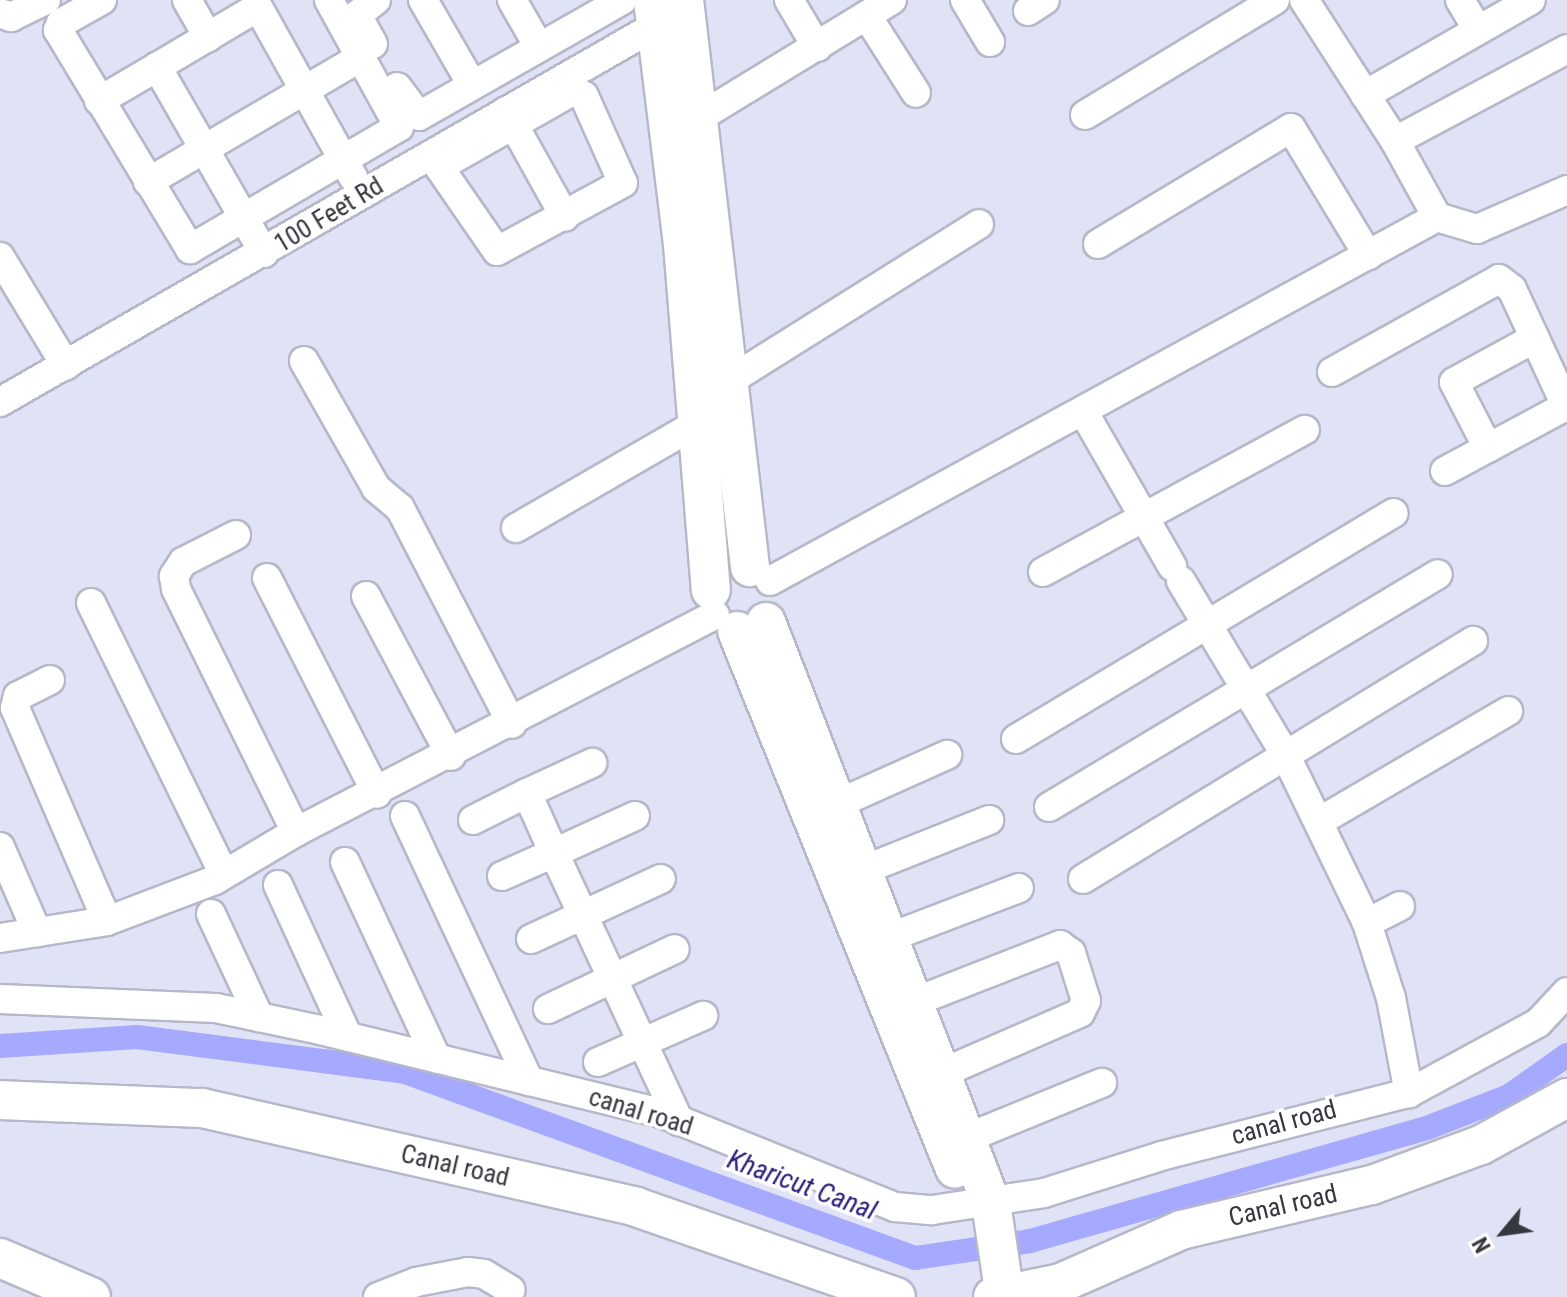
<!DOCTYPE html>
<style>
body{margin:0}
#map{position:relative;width:1567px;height:1297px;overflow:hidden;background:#e0e2f5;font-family:"Roboto Condensed",sans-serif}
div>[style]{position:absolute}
.canal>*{height:24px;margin:-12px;padding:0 12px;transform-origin:12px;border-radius:12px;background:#a5aaff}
.roads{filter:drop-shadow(2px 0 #b6b8c9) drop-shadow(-2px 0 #b6b8c9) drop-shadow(0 2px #b6b8c9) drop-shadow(0 -2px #b6b8c9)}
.street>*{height:28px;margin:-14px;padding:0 14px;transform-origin:14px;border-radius:14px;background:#fff}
.secondary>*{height:38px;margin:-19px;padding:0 19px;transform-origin:19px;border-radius:19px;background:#fff}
span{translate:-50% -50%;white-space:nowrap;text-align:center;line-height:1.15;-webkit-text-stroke:7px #fff;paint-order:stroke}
.street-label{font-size:26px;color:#37383f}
.water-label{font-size:28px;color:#2d207e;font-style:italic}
.north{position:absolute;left:1463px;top:1193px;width:80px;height:80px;-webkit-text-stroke:6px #fff;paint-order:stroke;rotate:241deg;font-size:22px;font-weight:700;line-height:32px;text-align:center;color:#37383f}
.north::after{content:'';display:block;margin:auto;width:28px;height:36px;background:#37383f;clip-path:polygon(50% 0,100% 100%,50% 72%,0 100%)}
</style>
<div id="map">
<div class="canal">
<div style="left:0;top:1046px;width:137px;rotate:-3.8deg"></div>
<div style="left:137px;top:1037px;width:270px;rotate:7.4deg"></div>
<div style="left:405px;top:1072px;width:543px;rotate:20.04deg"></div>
<div style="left:915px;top:1258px;width:116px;rotate:-8.4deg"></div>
<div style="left:1030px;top:1241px;width:413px;rotate:-15.9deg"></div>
<div style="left:1427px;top:1128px;width:88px;rotate:-21.3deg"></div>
<div style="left:1509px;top:1096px;width:71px;rotate:-35.3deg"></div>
</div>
<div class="roads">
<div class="street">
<div style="left:102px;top:0;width:47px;rotate:150.7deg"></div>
<div style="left:61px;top:23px;width:8px;rotate:113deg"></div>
<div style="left:58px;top:30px;width:256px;rotate:58.9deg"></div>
<div style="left:190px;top:249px;width:242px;rotate:-30.3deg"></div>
<div style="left:399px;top:127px;width:145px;rotate:-118.9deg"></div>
<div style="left:187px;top:0;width:43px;rotate:60.4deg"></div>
<div style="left:423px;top:0;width:98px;rotate:60deg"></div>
<div style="left:512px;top:0;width:54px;rotate:60.1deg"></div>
<div style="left:789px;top:0;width:55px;rotate:59.2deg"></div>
<div style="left:965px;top:0;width:49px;rotate:59.2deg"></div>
<div style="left:1460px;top:0;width:35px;rotate:59deg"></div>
<div style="left:1028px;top:11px;width:20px;rotate:-33deg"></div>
<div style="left:0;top:13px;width:12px;rotate:20deg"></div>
<div style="left:11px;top:17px;width:39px;rotate:-26deg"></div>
<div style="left:867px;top:16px;width:91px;rotate:57.5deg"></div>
<div style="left:373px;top:44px;width:33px;rotate:-119deg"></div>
<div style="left:357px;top:15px;width:24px;rotate:-38deg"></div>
<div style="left:397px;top:87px;width:36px;rotate:53deg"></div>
<div style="left:419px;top:116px;width:234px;rotate:-29.7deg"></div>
<div style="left:573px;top:91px;width:12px;rotate:24deg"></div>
<div style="left:584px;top:96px;width:95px;rotate:65.9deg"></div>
<div style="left:623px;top:183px;width:143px;rotate:151.6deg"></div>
<div style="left:497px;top:251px;width:102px;rotate:-124.6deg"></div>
<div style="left:439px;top:167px;width:154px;rotate:-29.6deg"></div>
<div style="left:1365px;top:95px;width:191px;rotate:-29.8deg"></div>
<div style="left:99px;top:101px;width:67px;rotate:-30.4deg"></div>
<div style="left:506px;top:111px;width:121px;rotate:60.9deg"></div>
<div style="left:1085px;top:115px;width:222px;rotate:-31.2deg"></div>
<div style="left:700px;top:117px;width:225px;rotate:-31.4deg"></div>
<div style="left:1395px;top:141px;width:195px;rotate:-28.1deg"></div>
<div style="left:148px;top:182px;width:247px;rotate:-30.4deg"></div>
<div style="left:1437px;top:217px;width:42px;rotate:16.7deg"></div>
<div style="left:1477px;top:229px;width:98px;rotate:-23.4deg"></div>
<div style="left:1098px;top:244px;width:225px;rotate:-31deg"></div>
<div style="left:1291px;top:128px;width:149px;rotate:58.8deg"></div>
<div style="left:264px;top:253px;width:215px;rotate:-119.9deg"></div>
<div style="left:157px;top:67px;width:117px;rotate:-30.7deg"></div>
<div style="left:258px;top:7px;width:195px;rotate:60.8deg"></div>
<div style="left:0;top:257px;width:127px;rotate:58.8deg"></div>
<div style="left:304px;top:361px;width:146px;rotate:60.4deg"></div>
<div style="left:376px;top:488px;width:31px;rotate:40deg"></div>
<div style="left:400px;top:508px;width:243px;rotate:62.6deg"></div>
<div style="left:1332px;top:372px;width:191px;rotate:-29.1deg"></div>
<div style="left:1499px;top:279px;width:16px;rotate:38deg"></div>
<div style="left:1512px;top:289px;width:131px;rotate:65.2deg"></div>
<div style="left:729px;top:381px;width:295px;rotate:-32.1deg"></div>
<div style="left:0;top:402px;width:757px;rotate:-29.85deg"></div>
<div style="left:1083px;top:411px;width:179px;rotate:60.1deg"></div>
<div style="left:1488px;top:448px;width:74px;rotate:-117.3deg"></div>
<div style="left:1454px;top:382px;width:92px;rotate:-28.5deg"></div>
<div style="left:1445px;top:471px;width:137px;rotate:-28.2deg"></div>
<div style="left:516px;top:528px;width:208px;rotate:-30deg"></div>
<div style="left:236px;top:535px;width:59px;rotate:153deg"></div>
<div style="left:183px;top:562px;width:17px;rotate:123deg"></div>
<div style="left:174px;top:576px;width:13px;rotate:81deg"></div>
<div style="left:176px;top:589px;width:271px;rotate:63.7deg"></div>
<div style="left:1043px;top:572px;width:298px;rotate:-28.5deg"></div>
<div style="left:267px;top:578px;width:242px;rotate:63deg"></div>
<div style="left:770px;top:581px;width:760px;rotate:-28.62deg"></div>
<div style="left:1437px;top:217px;width:87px;rotate:-118.9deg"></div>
<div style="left:1395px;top:141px;width:168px;rotate:-122.8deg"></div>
<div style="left:1181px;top:581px;width:204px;rotate:59deg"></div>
<div style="left:1286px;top:756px;width:186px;rotate:64.1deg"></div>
<div style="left:1367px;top:923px;width:79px;rotate:72.3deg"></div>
<div style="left:1391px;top:998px;width:97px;rotate:79.3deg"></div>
<div style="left:366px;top:596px;width:181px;rotate:62deg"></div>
<div style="left:91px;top:603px;width:300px;rotate:63.9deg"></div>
<div style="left:50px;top:680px;width:36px;rotate:153deg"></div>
<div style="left:18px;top:696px;width:12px;rotate:104deg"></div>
<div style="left:15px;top:708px;width:232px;rotate:66.6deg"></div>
<div style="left:1016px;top:739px;width:440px;rotate:-30.9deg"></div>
<div style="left:527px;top:793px;width:72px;rotate:-24.8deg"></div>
<div style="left:835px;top:805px;width:123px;rotate:-24.1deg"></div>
<div style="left:1049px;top:807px;width:453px;rotate:-30.9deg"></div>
<div style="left:405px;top:816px;width:293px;rotate:64.9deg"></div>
<div style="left:473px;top:820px;width:60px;rotate:-26.6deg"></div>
<div style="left:527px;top:793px;width:66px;rotate:65.8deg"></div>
<div style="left:554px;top:853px;width:89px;rotate:-24.6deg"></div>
<div style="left:1320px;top:821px;width:218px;rotate:-30.3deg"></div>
<div style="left:0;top:847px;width:93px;rotate:66.5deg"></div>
<div style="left:345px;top:862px;width:217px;rotate:65deg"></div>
<div style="left:861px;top:871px;width:138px;rotate:-21.7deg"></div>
<div style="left:502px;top:876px;width:57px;rotate:-23.9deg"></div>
<div style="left:554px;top:853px;width:296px;rotate:65deg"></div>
<div style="left:1083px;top:879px;width:457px;rotate:-31.4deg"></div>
<div style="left:278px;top:885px;width:167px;rotate:65.3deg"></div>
<div style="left:211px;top:914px;width:114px;rotate:65deg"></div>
<div style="left:1367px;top:923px;width:37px;rotate:-27deg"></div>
<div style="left:0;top:938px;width:108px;rotate:-9deg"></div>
<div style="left:107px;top:921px;width:116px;rotate:-20.8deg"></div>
<div style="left:215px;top:880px;width:94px;rotate:-30.7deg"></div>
<div style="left:296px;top:832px;width:472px;rotate:-27.4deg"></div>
<div style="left:888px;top:938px;width:140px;rotate:-20.9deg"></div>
<div style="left:531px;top:939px;width:143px;rotate:-24.8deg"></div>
<div style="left:0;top:999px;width:216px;rotate:2.4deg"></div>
<div style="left:216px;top:1008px;width:106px;rotate:11.9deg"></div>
<div style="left:320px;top:1030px;width:351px;rotate:13.7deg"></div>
<div style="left:661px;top:1113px;width:252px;rotate:21.9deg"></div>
<div style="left:895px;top:1207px;width:37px;rotate:5deg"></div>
<div style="left:932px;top:1210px;width:113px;rotate:-8.6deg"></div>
<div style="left:1044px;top:1193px;width:123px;rotate:-17.5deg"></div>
<div style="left:1161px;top:1156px;width:256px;rotate:-14.3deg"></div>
<div style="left:1409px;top:1093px;width:147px;rotate:-28.5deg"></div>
<div style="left:1538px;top:1023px;width:42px;rotate:-46.9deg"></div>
<div style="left:914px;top:1002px;width:157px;rotate:-21.3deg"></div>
<div style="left:1060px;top:945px;width:14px;rotate:36deg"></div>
<div style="left:1071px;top:953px;width:50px;rotate:72.6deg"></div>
<div style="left:1086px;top:1001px;width:13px;rotate:117deg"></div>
<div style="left:1080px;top:1013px;width:150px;rotate:156.5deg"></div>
<div style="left:548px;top:1009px;width:140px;rotate:-25.3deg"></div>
<div style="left:598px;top:1062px;width:115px;rotate:-23.7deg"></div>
<div style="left:967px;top:1138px;width:146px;rotate:-22.2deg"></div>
<div style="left:378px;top:1297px;width:41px;rotate:-21.5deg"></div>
<div style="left:416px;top:1282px;width:53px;rotate:-10.9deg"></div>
<div style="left:468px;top:1272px;width:16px;rotate:7deg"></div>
<div style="left:484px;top:1274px;width:31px;rotate:31deg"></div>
</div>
<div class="secondary">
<div style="left:653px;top:0;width:246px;rotate:83deg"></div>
<div style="left:683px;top:244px;width:347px;rotate:85.4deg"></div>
<div style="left:684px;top:0;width:571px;rotate:83.36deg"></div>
<div style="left:766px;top:622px;width:623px;rotate:68.83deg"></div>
<div style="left:991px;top:1203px;width:95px;rotate:81.5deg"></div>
<div style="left:737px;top:631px;width:580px;rotate:67.94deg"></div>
<div style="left:0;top:1100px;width:202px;rotate:2.3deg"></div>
<div style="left:202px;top:1108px;width:445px;rotate:12.8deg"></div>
<div style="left:636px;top:1207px;width:275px;rotate:19.1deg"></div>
<div style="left:0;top:1258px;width:99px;rotate:23.2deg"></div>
<div style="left:993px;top:1297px;width:69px;rotate:-11.6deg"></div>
<div style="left:1061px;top:1283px;width:131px;rotate:-23.8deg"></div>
<div style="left:1181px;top:1230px;width:196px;rotate:-13.3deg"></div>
<div style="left:1372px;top:1185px;width:116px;rotate:-20.2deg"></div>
<div style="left:1481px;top:1145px;width:98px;rotate:-28.7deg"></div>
</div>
</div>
<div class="street-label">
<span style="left:329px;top:215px;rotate:-31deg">100 Feet Rd</span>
<span style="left:641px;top:1112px;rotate:17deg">canal road</span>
<span style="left:1284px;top:1123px;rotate:-15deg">canal road</span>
<span style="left:455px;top:1166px;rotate:13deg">Canal road</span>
<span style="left:1283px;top:1206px;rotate:-13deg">Canal road</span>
</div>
<div class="water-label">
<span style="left:802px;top:1185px;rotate:20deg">Kharicut Canal</span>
</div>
<div class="north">N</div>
</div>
